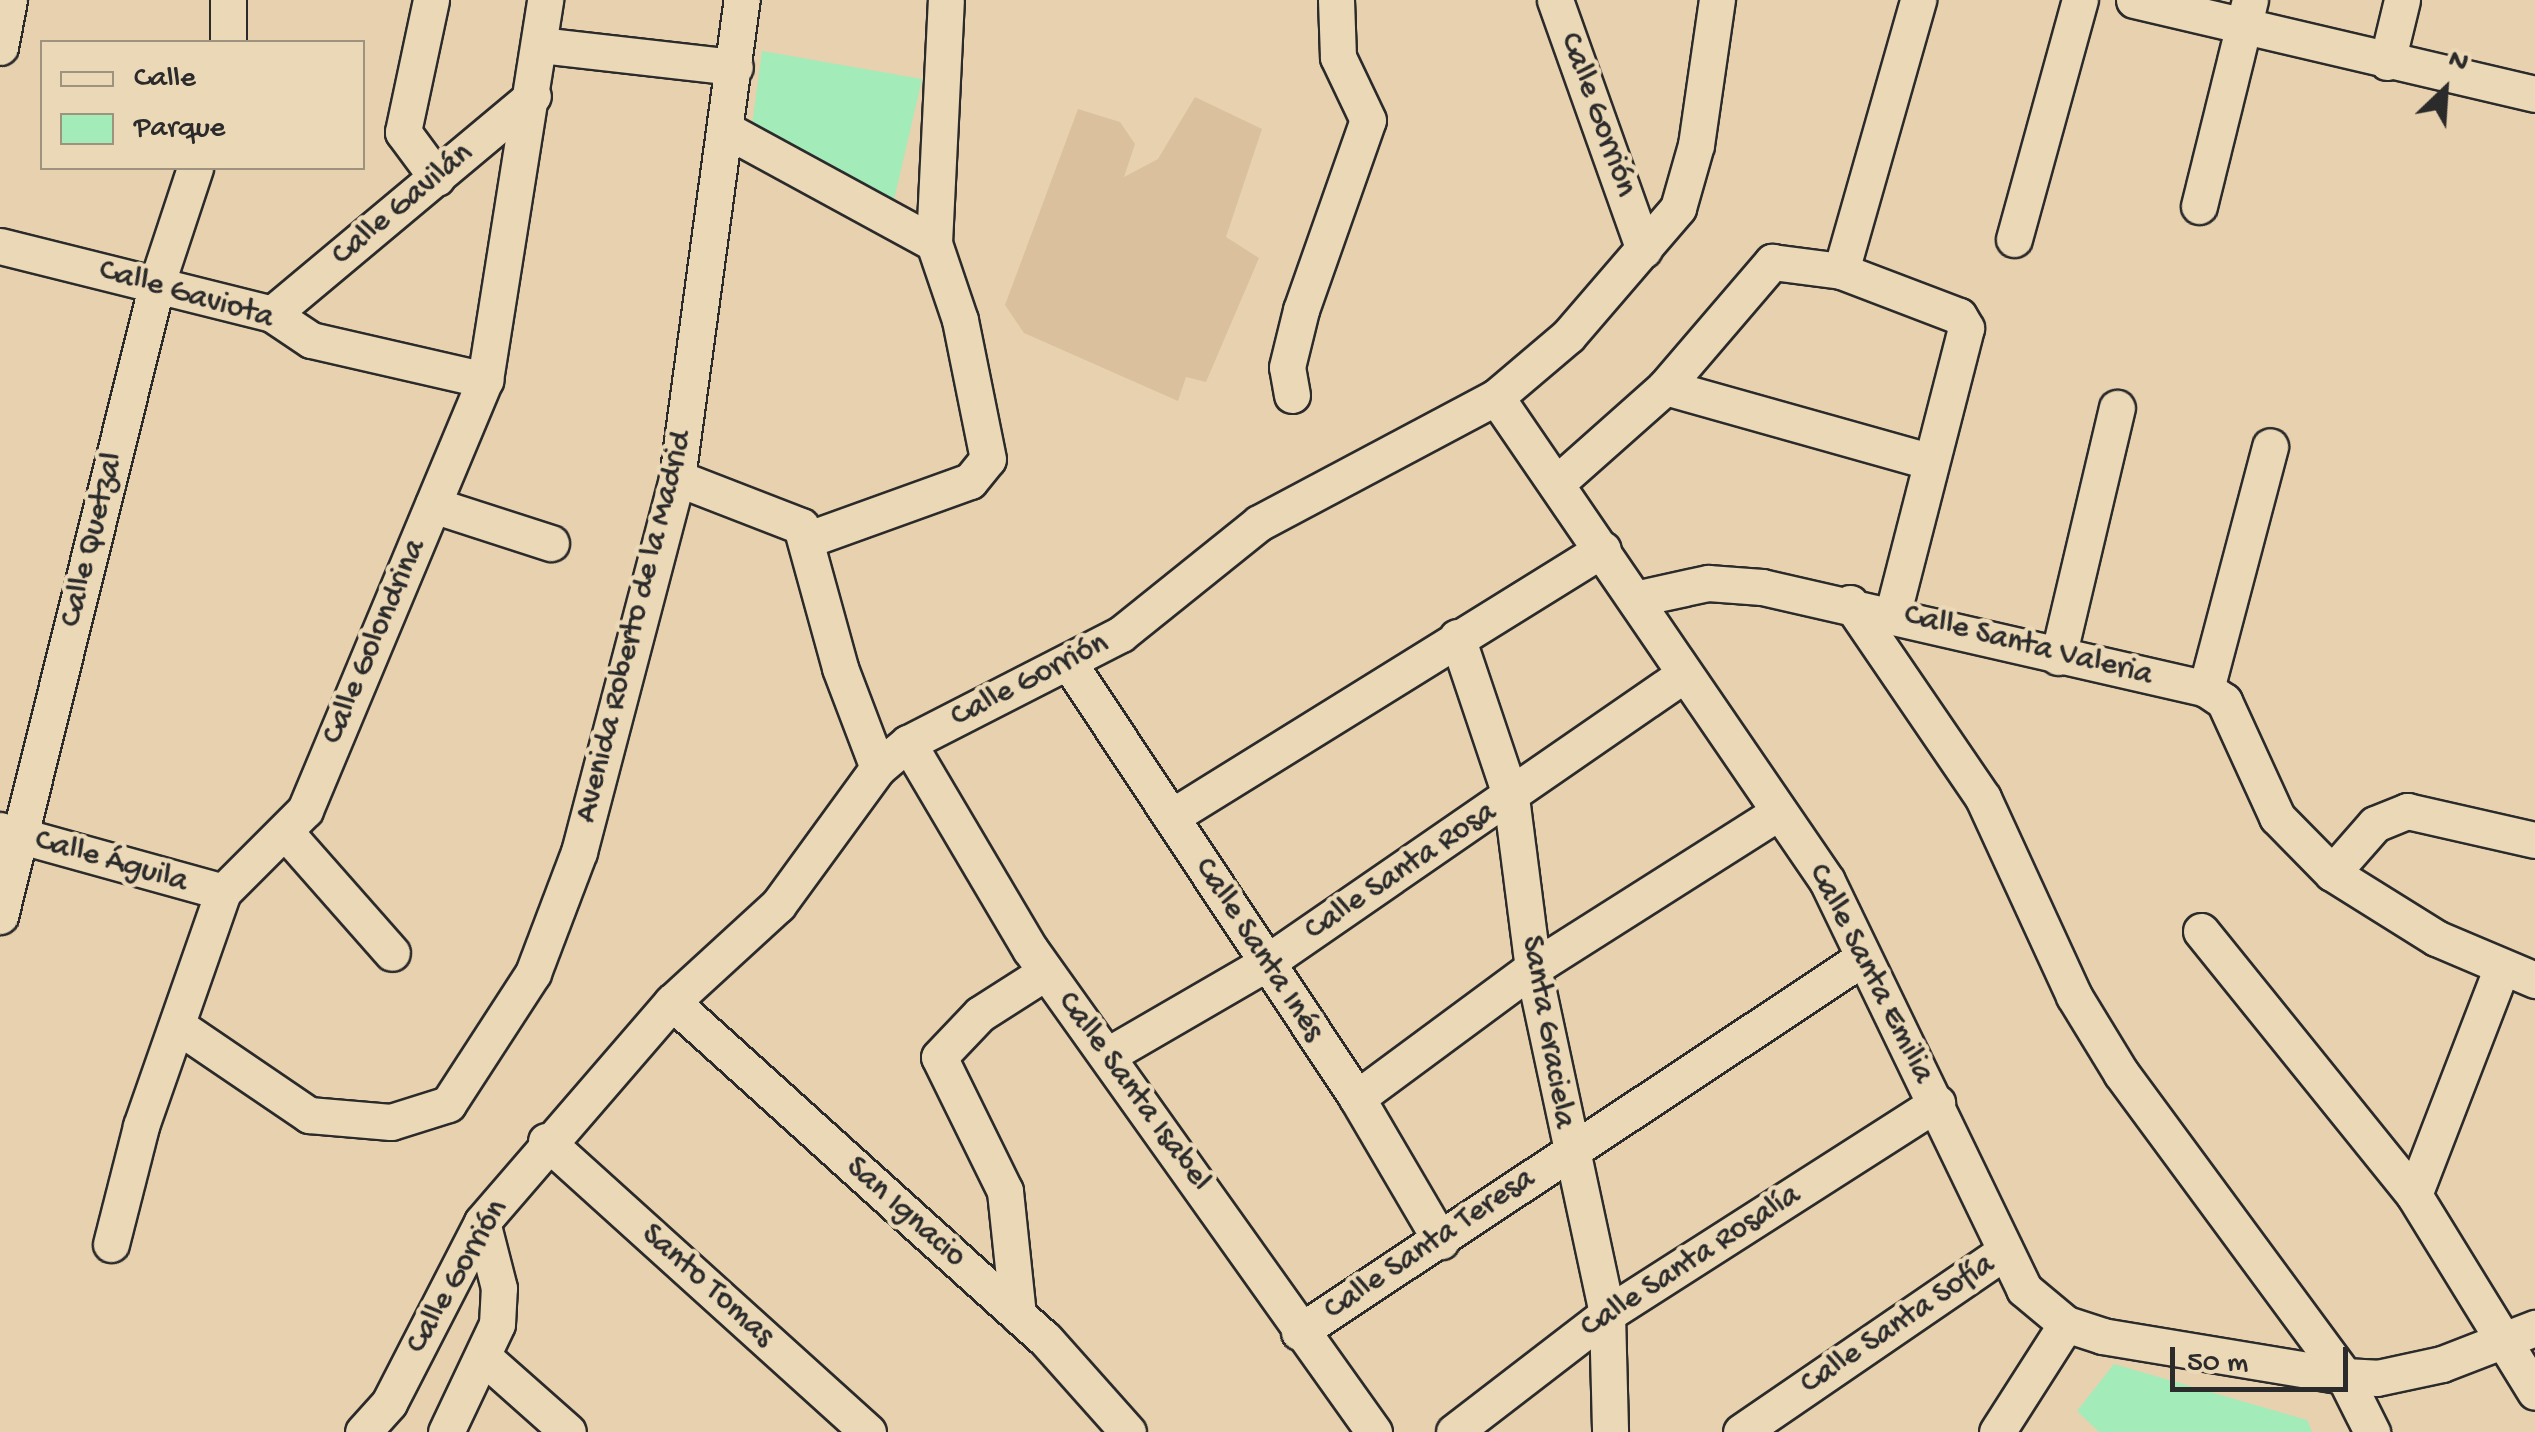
<!DOCTYPE html>
<meta charset="utf-8">
<style>
body{margin:0}
#map{position:relative;width:2535px;height:1432px;overflow:hidden;background:#e8d1ae;font-family:"Gochi Hand",sans-serif}
div>[style]{position:absolute}
.built>*{inset:0;background:#dac09d}
.green>*{inset:0;background:#a3ebb9}
.roads{filter:drop-shadow(2px 0 #2b2b2b) drop-shadow(-2px 0 #2b2b2b) drop-shadow(0 2px #2b2b2b) drop-shadow(0 -2px #2b2b2b)}
.minor>*{height:35px;margin:-17.5px;padding:0 17.5px;transform-origin:17.5px;border-radius:17.5px;background:#ebd8b6}
span{translate:-50% -50%;white-space:nowrap;text-align:center;line-height:1.15;-webkit-text-stroke:9px #ebd8b6;paint-order:stroke}
.street-label{font-size:32px;color:#2b2b2b}
.legend{position:absolute;left:40px;top:40px;width:325px;height:130px;box-sizing:border-box;background:#ebd8b6;border:2px solid #9e937e;margin:0;padding:12px 18px;list-style:none;font-size:30px;color:#2b2b2b}
.legend li{display:flex;align-items:center;gap:20px;height:50px}
.legend b{width:50px;border:2px solid #9e937e}
.north{position:absolute;left:2395px;top:40px;width:100px;height:100px;-webkit-text-stroke:8px #ebd8b6;paint-order:stroke;rotate:25deg;font-size:28px;font-weight:700;line-height:40px;text-align:center;color:#2b2b2b}
.north::after{content:'';display:block;margin:auto;width:35px;height:45px;background:#2b2b2b;clip-path:polygon(50% 0,100% 100%,50% 72%,0 100%)}
.scale{position:absolute;left:2170px;top:1347px;width:178px;height:45px;box-sizing:border-box;border:5px solid #2b2b2b;border-top:0;padding-left:12px;font-size:30px;line-height:35px;white-space:nowrap;color:#2b2b2b;-webkit-text-stroke:8px #ebd8b6;paint-order:stroke}
</style>
<div id="map">
<div class="built">
<div style="clip-path:polygon(1195px 97px,1262px 129px,1226px 237px,1259px 258px,1206px 382px,1186px 377px,1178px 401px,1024px 333px,1005px 305px,1078px 109px,1120px 122px,1135px 144px,1124px 177px,1158px 159px)"></div>
</div>
<div class="green">
<div style="clip-path:polygon(762px 51px,922px 79px,894px 200px,751px 133px)"></div>
<div style="clip-path:polygon(2114px 1364px,2307px 1420px,2312px 1432px,2099px 1432px,2077px 1411px)"></div>
</div>
<div class="roads">
<div class="minor">
<div style="left:228px;top:0;width:42px;rotate:90deg"></div>
<div style="left:431px;top:0;width:135px;rotate:102deg"></div>
<div style="left:403px;top:132px;width:57px;rotate:53.5deg"></div>
<div style="left:1555px;top:0;width:265px;rotate:70.4deg"></div>
<div style="left:2134px;top:0;width:412px;rotate:13.2deg"></div>
<div style="left:541px;top:45px;width:195px;rotate:6.5deg"></div>
<div style="left:0;top:47px;width:48px;rotate:-79.2deg"></div>
<div style="left:2387px;top:62px;width:64px;rotate:-76.4deg"></div>
<div style="left:730px;top:132px;width:232px;rotate:28.6deg"></div>
<div style="left:2199px;top:206px;width:212px;rotate:-76.1deg"></div>
<div style="left:2014px;top:239px;width:248px;rotate:-74.6deg"></div>
<div style="left:0;top:246px;width:280px;rotate:14deg"></div>
<div style="left:272px;top:314px;width:47px;rotate:33.7deg"></div>
<div style="left:311px;top:340px;width:179px;rotate:12.9deg"></div>
<div style="left:1841px;top:271px;width:282px;rotate:-74.1deg"></div>
<div style="left:272px;top:314px;width:340px;rotate:-39.9deg"></div>
<div style="left:1665px;top:387px;width:276px;rotate:15.7deg"></div>
<div style="left:1292px;top:395px;width:28px;rotate:-100deg"></div>
<div style="left:1287px;top:367px;width:59px;rotate:-76.2deg"></div>
<div style="left:1301px;top:310px;width:201px;rotate:-70.6deg"></div>
<div style="left:1368px;top:120px;width:70px;rotate:-115.5deg"></div>
<div style="left:1338px;top:57px;width:57px;rotate:-92deg"></div>
<div style="left:1496px;top:397px;width:586px;rotate:55.63deg"></div>
<div style="left:1827px;top:881px;width:453px;rotate:64.2deg"></div>
<div style="left:2024px;top:1289px;width:55px;rotate:39.8deg"></div>
<div style="left:2066px;top:1324px;width:38px;rotate:18deg"></div>
<div style="left:2102px;top:1336px;width:245px;rotate:9.4deg"></div>
<div style="left:2344px;top:1376px;width:33px;rotate:3deg"></div>
<div style="left:2377px;top:1378px;width:66px;rotate:-12.2deg"></div>
<div style="left:2442px;top:1364px;width:100px;rotate:-21.2deg"></div>
<div style="left:677px;top:478px;width:133px;rotate:21.2deg"></div>
<div style="left:801px;top:526px;width:147px;rotate:74.6deg"></div>
<div style="left:840px;top:668px;width:107px;rotate:69.2deg"></div>
<div style="left:1557px;top:483px;width:144px;rotate:-41.6deg"></div>
<div style="left:1665px;top:387px;width:165px;rotate:-49.4deg"></div>
<div style="left:1772px;top:262px;width:70px;rotate:7.4deg"></div>
<div style="left:1841px;top:271px;width:126px;rotate:20.9deg"></div>
<div style="left:1959px;top:316px;width:14px;rotate:60deg"></div>
<div style="left:1966px;top:328px;width:294px;rotate:104.4deg"></div>
<div style="left:433px;top:505px;width:124px;rotate:17.9deg"></div>
<div style="left:809px;top:539px;width:171px;rotate:-19.8deg"></div>
<div style="left:970px;top:481px;width:28px;rotate:-51deg"></div>
<div style="left:988px;top:459px;width:142px;rotate:-101.4deg"></div>
<div style="left:960px;top:320px;width:81px;rotate:-108.7deg"></div>
<div style="left:934px;top:243px;width:243px;rotate:-87.2deg"></div>
<div style="left:1639px;top:598px;width:71px;rotate:-12.3deg"></div>
<div style="left:1708px;top:583px;width:54px;rotate:4.2deg"></div>
<div style="left:1762px;top:587px;width:456px;rotate:12.9deg"></div>
<div style="left:2206px;top:689px;width:22px;rotate:34deg"></div>
<div style="left:2224px;top:701px;width:128px;rotate:65.4deg"></div>
<div style="left:2277px;top:817px;width:78px;rotate:45.5deg"></div>
<div style="left:2332px;top:873px;width:123px;rotate:32deg"></div>
<div style="left:2436px;top:938px;width:108px;rotate:23deg"></div>
<div style="left:1850px;top:603px;width:236px;rotate:55.7deg"></div>
<div style="left:1983px;top:798px;width:218px;rotate:65.3deg"></div>
<div style="left:2074px;top:996px;width:90px;rotate:58.6deg"></div>
<div style="left:2121px;top:1073px;width:376px;rotate:53.6deg"></div>
<div style="left:2344px;top:1376px;width:63px;rotate:63.4deg"></div>
<div style="left:1457px;top:637px;width:169px;rotate:71.4deg"></div>
<div style="left:1511px;top:797px;width:172px;rotate:82.7deg"></div>
<div style="left:1533px;top:968px;width:354px;rotate:77.9deg"></div>
<div style="left:1607px;top:1314px;width:118px;rotate:88.5deg"></div>
<div style="left:2058px;top:657px;width:256px;rotate:-76.7deg"></div>
<div style="left:1069px;top:663px;width:522px;rotate:56.49deg"></div>
<div style="left:1357px;top:1098px;width:166px;rotate:59.6deg"></div>
<div style="left:2206px;top:689px;width:251px;rotate:-75.2deg"></div>
<div style="left:908px;top:743px;width:239px;rotate:59.4deg"></div>
<div style="left:1030px;top:949px;width:593px;rotate:54.54deg"></div>
<div style="left:1171px;top:817px;width:508px;rotate:-31.81deg"></div>
<div style="left:0;top:830px;width:231px;rotate:15.5deg"></div>
<div style="left:288px;top:835px;width:157px;rotate:48.6deg"></div>
<div style="left:2332px;top:873px;width:65px;rotate:-48.7deg"></div>
<div style="left:2375px;top:824px;width:35px;rotate:-22deg"></div>
<div style="left:2407px;top:811px;width:131px;rotate:12.8deg"></div>
<div style="left:0;top:916px;width:652px;rotate:-76.07deg"></div>
<div style="left:157px;top:283px;width:121px;rotate:-71.7deg"></div>
<div style="left:2201px;top:931px;width:339px;rotate:51.1deg"></div>
<div style="left:2414px;top:1195px;width:231px;rotate:58.4deg"></div>
<div style="left:672px;top:1002px;width:504px;rotate:42.11deg"></div>
<div style="left:1046px;top:1340px;width:123px;rotate:48.3deg"></div>
<div style="left:181px;top:1028px;width:155px;rotate:34.2deg"></div>
<div style="left:309px;top:1115px;width:82px;rotate:4.9deg"></div>
<div style="left:391px;top:1122px;width:60px;rotate:-17.5deg"></div>
<div style="left:448px;top:1104px;width:156px;rotate:-57deg"></div>
<div style="left:533px;top:973px;width:129px;rotate:-69.2deg"></div>
<div style="left:579px;top:852px;width:387px;rotate:-75.3deg"></div>
<div style="left:677px;top:478px;width:482px;rotate:-82.3deg"></div>
<div style="left:1108px;top:1055px;width:179px;rotate:-30.1deg"></div>
<div style="left:1263px;top:965px;width:510px;rotate:-34.62deg"></div>
<div style="left:1357px;top:1098px;width:219px;rotate:-36.5deg"></div>
<div style="left:1533px;top:968px;width:291px;rotate:-32.4deg"></div>
<div style="left:546px;top:1141px;width:434px;rotate:42.1deg"></div>
<div style="left:2414px;top:1195px;width:241px;rotate:-68.9deg"></div>
<div style="left:111px;top:1244px;width:122px;rotate:-75.7deg"></div>
<div style="left:141px;top:1126px;width:248px;rotate:-70.7deg"></div>
<div style="left:223px;top:892px;width:116px;rotate:-45deg"></div>
<div style="left:305px;top:810px;width:466px;rotate:-67.3deg"></div>
<div style="left:485px;top:380px;width:385px;rotate:-81deg"></div>
<div style="left:1018px;top:1315px;width:125px;rotate:-96deg"></div>
<div style="left:1005px;top:1191px;width:149px;rotate:-116.2deg"></div>
<div style="left:939px;top:1057px;width:59px;rotate:-46.4deg"></div>
<div style="left:980px;top:1014px;width:78px;rotate:-32.5deg"></div>
<div style="left:1299px;top:1332px;width:675px;rotate:-33.57deg"></div>
<div style="left:487px;top:1360px;width:108px;rotate:41.6deg"></div>
<div style="left:363px;top:1432px;width:39px;rotate:-48deg"></div>
<div style="left:389px;top:1403px;width:203px;rotate:-62.8deg"></div>
<div style="left:482px;top:1222px;width:291px;rotate:-49.2deg"></div>
<div style="left:672px;top:1002px;width:144px;rotate:-42.5deg"></div>
<div style="left:778px;top:905px;width:170px;rotate:-53.9deg"></div>
<div style="left:878px;top:768px;width:39px;rotate:-40deg"></div>
<div style="left:908px;top:743px;width:239px;rotate:-27.1deg"></div>
<div style="left:1121px;top:634px;width:177px;rotate:-38.8deg"></div>
<div style="left:1259px;top:523px;width:268px;rotate:-28deg"></div>
<div style="left:1496px;top:397px;width:94px;rotate:-40.3deg"></div>
<div style="left:1568px;top:336px;width:169px;rotate:-49.3deg"></div>
<div style="left:1678px;top:208px;width:66px;rotate:-74.1deg"></div>
<div style="left:1696px;top:145px;width:147px;rotate:-81.8deg"></div>
<div style="left:446px;top:1432px;width:119px;rotate:-64.7deg"></div>
<div style="left:497px;top:1324px;width:36px;rotate:-87deg"></div>
<div style="left:499px;top:1288px;width:68px;rotate:-104.4deg"></div>
<div style="left:1454px;top:1432px;width:193px;rotate:-37.6deg"></div>
<div style="left:1607px;top:1314px;width:392px;rotate:-32.6deg"></div>
<div style="left:1741px;top:1432px;width:319px;rotate:-34.4deg"></div>
<div style="left:1997px;top:1432px;width:128px;rotate:-57.4deg"></div>
</div>
</div>
<div class="street-label">
<span style="left:1597px;top:115px;rotate:70deg">Calle Gorrión</span>
<span style="left:403px;top:205px;rotate:-40deg">Calle Gavilán</span>
<span style="left:186px;top:295px;rotate:16deg">Calle Gaviota</span>
<span style="left:93px;top:540px;rotate:-76deg">Calle Quetzal</span>
<span style="left:635px;top:627px;rotate:-76deg">Avenida Roberto de la Madrid</span>
<span style="left:375px;top:642px;rotate:-67deg">Calle Golondrina</span>
<span style="left:2028px;top:646px;rotate:14deg">Calle Santa Valeria</span>
<span style="left:1030px;top:681px;rotate:-27deg">Calle Gorrión</span>
<span style="left:111px;top:862px;rotate:16deg">Calle Águila</span>
<span style="left:1401px;top:872px;rotate:-34deg">Calle Santa Rosa</span>
<span style="left:1258px;top:950px;rotate:57deg">Calle Santa Inés</span>
<span style="left:1870px;top:974px;rotate:63deg">Calle Santa Emilia</span>
<span style="left:1547px;top:1032px;rotate:80deg">Santa Graciela</span>
<span style="left:1133px;top:1092px;rotate:54deg">Calle Santa Isabel</span>
<span style="left:905px;top:1213px;rotate:42deg">San Ignacio</span>
<span style="left:1430px;top:1245px;rotate:-34deg">Calle Santa Teresa</span>
<span style="left:1691px;top:1262px;rotate:-33deg">Calle Santa Rosalía</span>
<span style="left:458px;top:1277px;rotate:-60deg">Calle Gorrión</span>
<span style="left:707px;top:1286px;rotate:42deg">Santo Tomas</span>
<span style="left:1898px;top:1325px;rotate:-34deg">Calle Santa Sofía</span>
</div>
<ul class="legend">
<li><b style="height:12px;background:#ebd8b6"></b>Calle</li>
<li><b style="height:28px;background:#a3ebb9"></b>Parque</li>
</ul>
<div class="north">N</div>
<div class="scale">50 m</div>
</div>
